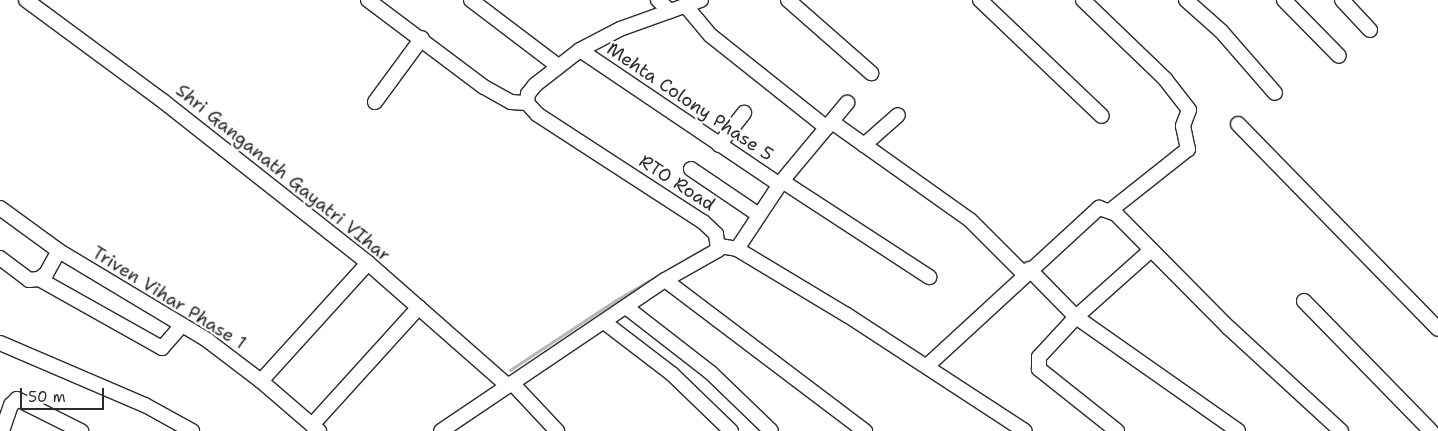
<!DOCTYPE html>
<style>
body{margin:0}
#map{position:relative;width:1438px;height:431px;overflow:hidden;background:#fff;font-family:"Shantell Sans",sans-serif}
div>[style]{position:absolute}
.stream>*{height:3px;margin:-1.5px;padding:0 1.5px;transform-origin:1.5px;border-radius:1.5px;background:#b6b6b6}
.roads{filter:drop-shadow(1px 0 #2b2b2b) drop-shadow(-1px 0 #2b2b2b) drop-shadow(0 1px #2b2b2b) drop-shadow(0 -1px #2b2b2b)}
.minor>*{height:14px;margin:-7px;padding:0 7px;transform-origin:7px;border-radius:7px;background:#fff}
span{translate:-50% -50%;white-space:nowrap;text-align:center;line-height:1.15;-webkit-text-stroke:4.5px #fff;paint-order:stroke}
.street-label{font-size:18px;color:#2b2b2b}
.scale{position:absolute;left:20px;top:388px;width:84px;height:22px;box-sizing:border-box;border:2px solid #2b2b2b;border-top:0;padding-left:6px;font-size:15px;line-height:18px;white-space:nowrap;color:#2b2b2b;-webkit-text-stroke:4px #fff;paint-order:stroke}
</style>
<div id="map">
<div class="stream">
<div style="left:510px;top:370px;width:127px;rotate:-33.4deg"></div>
<div style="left:616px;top:300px;width:105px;rotate:-30.2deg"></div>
</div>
<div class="roads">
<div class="minor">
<div style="left:26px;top:0;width:170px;rotate:36.4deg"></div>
<div style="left:163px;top:101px;width:261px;rotate:38.3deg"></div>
<div style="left:368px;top:263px;width:186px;rotate:41.3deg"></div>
<div style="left:368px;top:0;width:145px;rotate:36.9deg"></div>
<div style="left:484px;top:87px;width:31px;rotate:29deg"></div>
<div style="left:511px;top:102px;width:16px;rotate:4deg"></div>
<div style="left:471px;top:0;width:109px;rotate:37.2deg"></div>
<div style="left:658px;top:0;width:16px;rotate:43deg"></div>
<div style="left:788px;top:0;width:111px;rotate:41.3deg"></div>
<div style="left:980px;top:0;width:168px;rotate:43.6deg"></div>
<div style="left:1083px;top:0;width:114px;rotate:43.9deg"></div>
<div style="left:1165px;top:79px;width:39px;rotate:52deg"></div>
<div style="left:1189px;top:110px;width:17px;rotate:111deg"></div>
<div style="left:1183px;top:126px;width:24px;rotate:78deg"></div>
<div style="left:1188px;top:149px;width:98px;rotate:141.6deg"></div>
<div style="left:1186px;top:0;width:47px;rotate:41.5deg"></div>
<div style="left:1221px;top:31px;width:82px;rotate:48.9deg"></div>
<div style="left:1284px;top:0;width:78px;rotate:45.5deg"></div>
<div style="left:1342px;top:0;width:41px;rotate:47deg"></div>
<div style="left:685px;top:5px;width:39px;rotate:50deg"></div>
<div style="left:710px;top:35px;width:149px;rotate:38.5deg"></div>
<div style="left:580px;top:50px;width:240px;rotate:34deg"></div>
<div style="left:375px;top:102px;width:79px;rotate:-53.7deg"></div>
<div style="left:832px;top:122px;width:169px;rotate:35.4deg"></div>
<div style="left:970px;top:220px;width:76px;rotate:45deg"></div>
<div style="left:1238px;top:124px;width:286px;rotate:45.7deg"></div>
<div style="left:719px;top:145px;width:41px;rotate:-52deg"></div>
<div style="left:864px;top:145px;width:45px;rotate:-41.4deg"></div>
<div style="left:691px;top:169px;width:82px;rotate:34.1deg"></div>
<div style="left:782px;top:181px;width:176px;rotate:33.1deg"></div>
<div style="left:0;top:208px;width:73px;rotate:36.1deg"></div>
<div style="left:720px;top:246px;width:17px;rotate:10deg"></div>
<div style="left:737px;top:249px;width:128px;rotate:31deg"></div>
<div style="left:847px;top:315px;width:212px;rotate:33.1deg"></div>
<div style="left:737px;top:249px;width:82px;rotate:-56.5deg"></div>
<div style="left:782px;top:181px;width:102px;rotate:-50.2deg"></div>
<div style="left:0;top:258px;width:36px;rotate:37deg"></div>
<div style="left:29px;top:280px;width:10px;rotate:-6deg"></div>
<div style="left:39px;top:279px;width:9px;rotate:-36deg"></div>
<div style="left:46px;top:274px;width:26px;rotate:-61deg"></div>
<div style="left:59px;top:251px;width:173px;rotate:31deg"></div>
<div style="left:207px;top:340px;width:68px;rotate:37.2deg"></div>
<div style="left:261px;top:381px;width:77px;rotate:40.8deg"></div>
<div style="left:1029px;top:269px;width:67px;rotate:45.6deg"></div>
<div style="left:1076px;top:317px;width:198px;rotate:35.1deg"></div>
<div style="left:39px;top:279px;width:141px;rotate:29.3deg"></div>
<div style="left:162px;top:348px;width:30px;rotate:-49deg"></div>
<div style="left:665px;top:280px;width:251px;rotate:37.1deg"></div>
<div style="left:1304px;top:301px;width:182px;rotate:45.7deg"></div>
<div style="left:626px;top:307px;width:108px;rotate:37.8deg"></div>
<div style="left:711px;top:373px;width:83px;rotate:44deg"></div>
<div style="left:604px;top:322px;width:86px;rotate:37.4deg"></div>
<div style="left:672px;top:374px;width:82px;rotate:44deg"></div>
<div style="left:0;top:343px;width:158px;rotate:23.2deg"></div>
<div style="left:145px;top:405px;width:54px;rotate:29deg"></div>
<div style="left:927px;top:366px;width:234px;rotate:-42.6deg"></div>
<div style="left:1099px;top:208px;width:18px;rotate:19deg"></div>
<div style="left:1116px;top:214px;width:161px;rotate:45.3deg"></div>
<div style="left:1229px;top:328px;width:152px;rotate:42.6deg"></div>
<div style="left:261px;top:381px;width:159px;rotate:-47.8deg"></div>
<div style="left:512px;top:383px;width:66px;rotate:46.8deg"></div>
<div style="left:312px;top:425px;width:159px;rotate:-47.8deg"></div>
<div style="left:2px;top:431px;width:28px;rotate:-71deg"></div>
<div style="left:11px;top:405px;width:8px;rotate:-45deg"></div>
<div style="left:17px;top:399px;width:72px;rotate:26.6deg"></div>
<div style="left:441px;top:431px;width:270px;rotate:-34deg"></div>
<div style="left:665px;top:280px;width:61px;rotate:-29.5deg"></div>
<div style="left:718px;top:250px;width:16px;rotate:-97deg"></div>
<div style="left:716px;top:234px;width:18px;rotate:-137deg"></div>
<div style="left:703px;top:222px;width:198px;rotate:-147deg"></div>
<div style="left:537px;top:114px;width:15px;rotate:-132deg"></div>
<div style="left:527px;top:103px;width:9px;rotate:-84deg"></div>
<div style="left:528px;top:94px;width:11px;rotate:-52deg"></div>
<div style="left:535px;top:85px;width:57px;rotate:-37.9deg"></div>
<div style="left:580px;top:50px;width:45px;rotate:-27.7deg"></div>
<div style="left:620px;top:29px;width:86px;rotate:-19.7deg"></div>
<div style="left:1117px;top:431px;width:100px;rotate:-141.5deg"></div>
<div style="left:1039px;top:369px;width:12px;rotate:-90deg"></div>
<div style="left:1039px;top:357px;width:54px;rotate:-47.2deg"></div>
<div style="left:1076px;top:317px;width:101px;rotate:-41.8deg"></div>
</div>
</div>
<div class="street-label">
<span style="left:690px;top:102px;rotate:34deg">Mehta Colony Phase 5</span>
<span style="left:283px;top:173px;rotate:39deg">Shri Ganganath Gayatri VIhar</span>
<span style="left:677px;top:183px;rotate:33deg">RTO Road</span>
<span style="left:169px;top:298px;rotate:32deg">Triven Vihar Phase 1</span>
</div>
<div class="scale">50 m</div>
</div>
